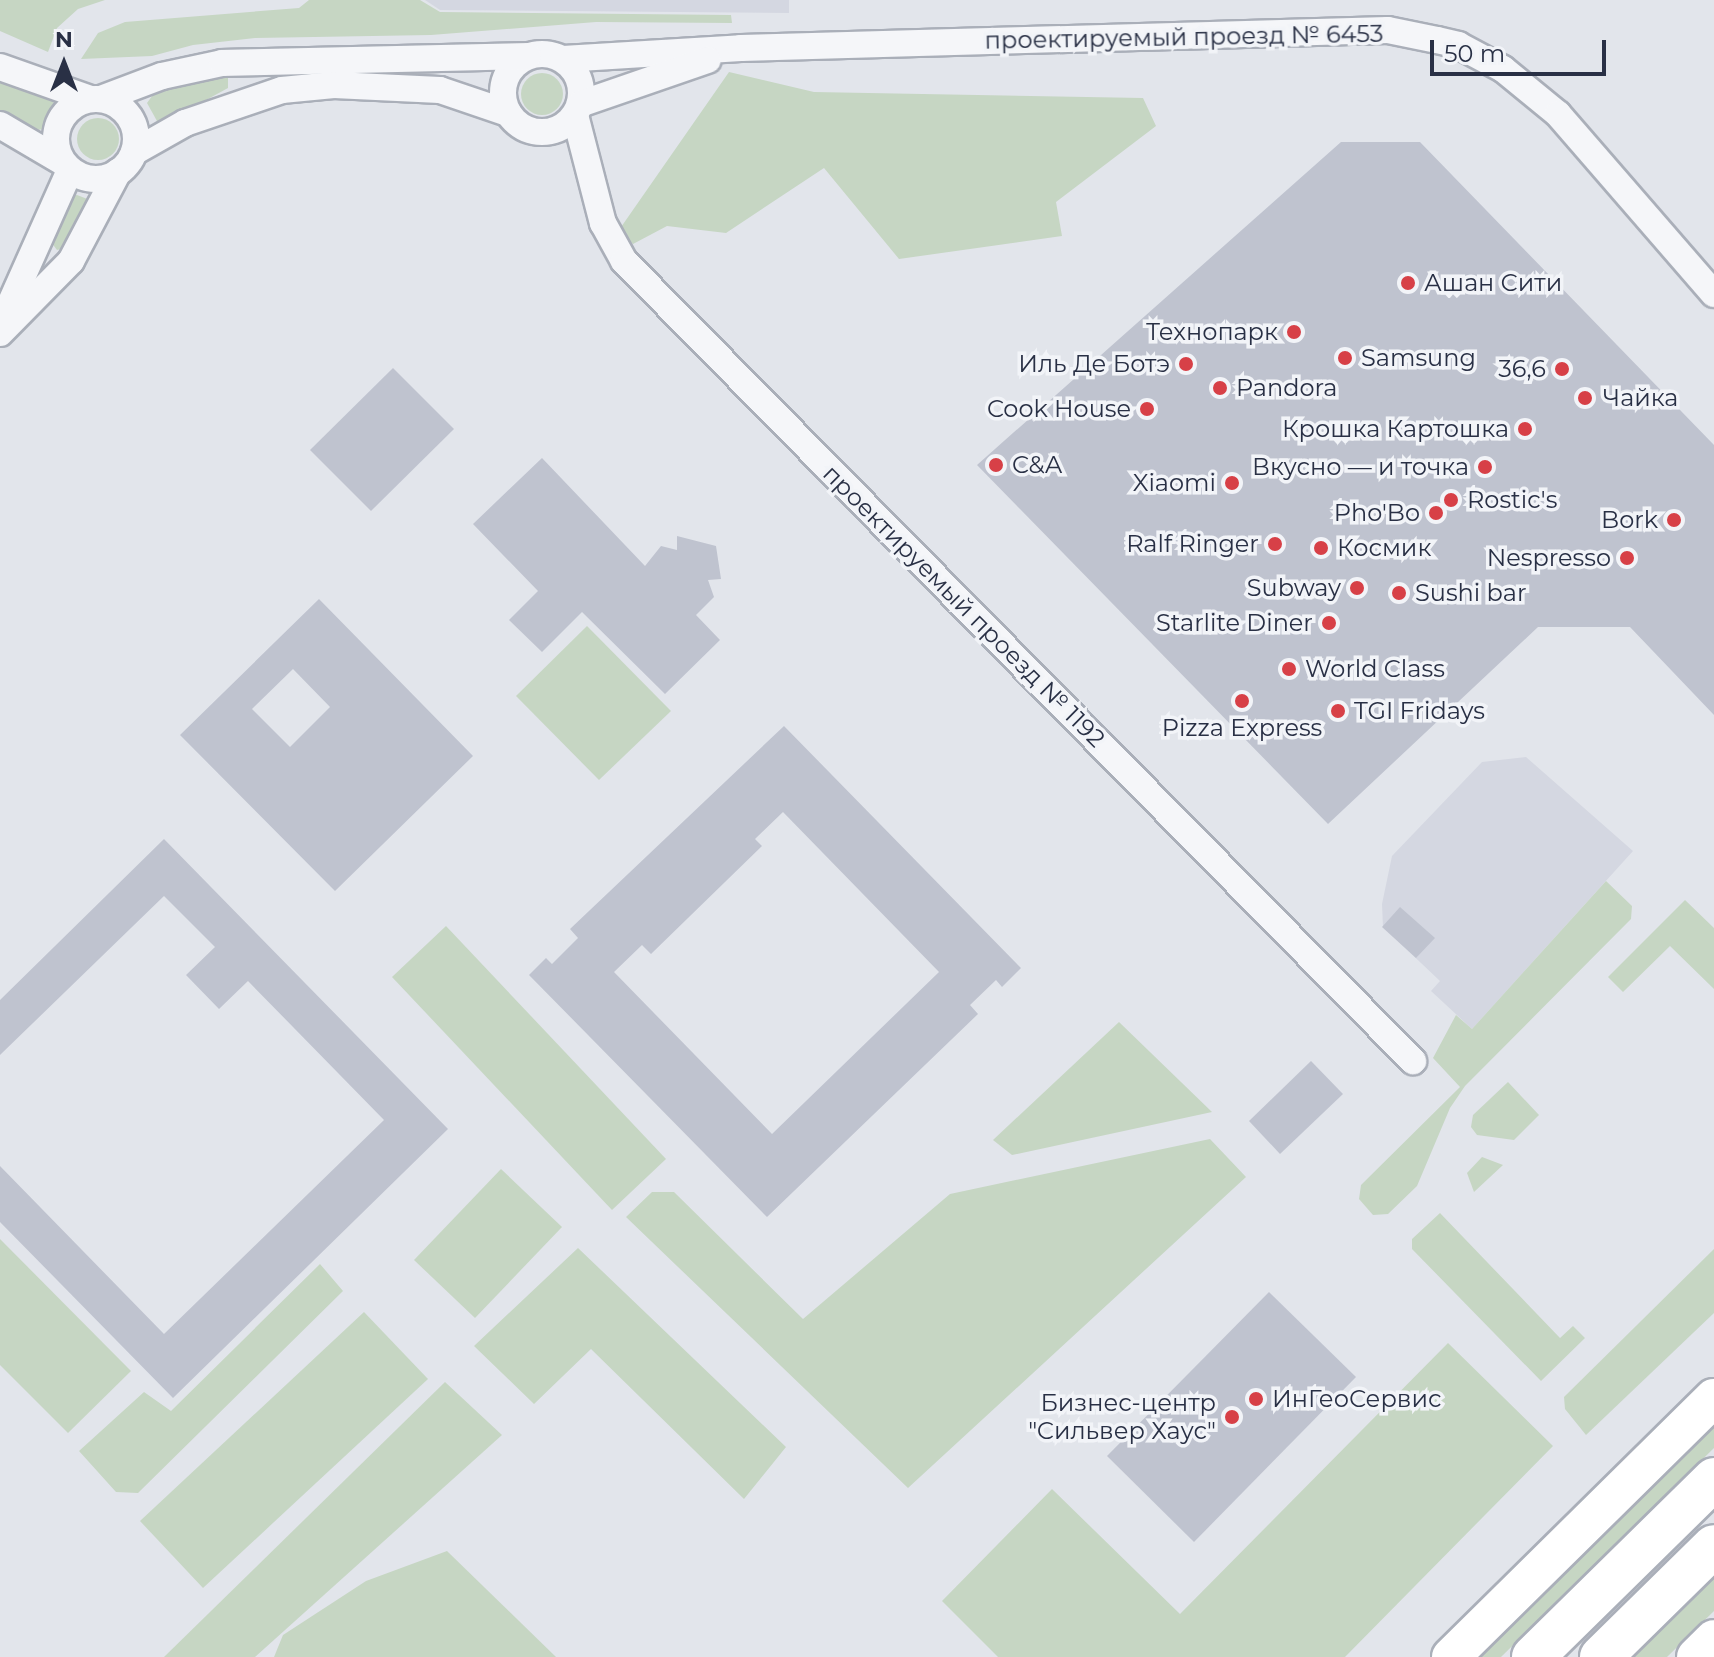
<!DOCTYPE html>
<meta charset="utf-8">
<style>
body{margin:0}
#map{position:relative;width:1714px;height:1657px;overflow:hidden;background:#e2e5eb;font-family:Montserrat,sans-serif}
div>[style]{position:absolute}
.built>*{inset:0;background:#d4d7e1}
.green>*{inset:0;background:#c6d6c3}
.round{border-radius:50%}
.building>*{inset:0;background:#bfc3cf}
.roads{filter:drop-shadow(2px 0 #aaafb9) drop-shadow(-2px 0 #aaafb9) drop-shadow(0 2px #aaafb9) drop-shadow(0 -2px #aaafb9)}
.street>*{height:26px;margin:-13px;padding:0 13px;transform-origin:13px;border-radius:13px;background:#f5f6f9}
.street>.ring{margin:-13px;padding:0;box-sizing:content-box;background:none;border:26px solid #f5f6f9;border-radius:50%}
.secondary>*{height:38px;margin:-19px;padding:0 19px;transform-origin:19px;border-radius:19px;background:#fff}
.primary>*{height:42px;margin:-21px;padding:0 21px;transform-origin:21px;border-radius:21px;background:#fff}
.dots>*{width:22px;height:22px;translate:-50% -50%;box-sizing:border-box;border:4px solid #f2f4f8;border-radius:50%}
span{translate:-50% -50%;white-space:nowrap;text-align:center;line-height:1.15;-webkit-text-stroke:7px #f2f4f8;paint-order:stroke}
.street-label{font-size:24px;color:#293045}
.poi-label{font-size:24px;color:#293045}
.left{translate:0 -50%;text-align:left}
.right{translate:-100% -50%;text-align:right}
.north{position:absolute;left:24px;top:24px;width:80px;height:80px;-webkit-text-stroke:6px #f2f4f8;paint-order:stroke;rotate:0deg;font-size:22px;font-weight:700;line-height:32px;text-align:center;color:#293045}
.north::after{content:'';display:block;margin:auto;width:28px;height:36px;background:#293045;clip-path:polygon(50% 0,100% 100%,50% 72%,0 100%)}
.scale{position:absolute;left:1430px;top:40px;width:176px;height:36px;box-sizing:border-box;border:4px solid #293045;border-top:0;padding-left:10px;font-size:24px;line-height:28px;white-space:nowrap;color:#293045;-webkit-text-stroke:6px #f2f4f8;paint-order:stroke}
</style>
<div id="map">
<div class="built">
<div style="clip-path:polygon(425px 0,789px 0,789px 13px,440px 10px)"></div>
<div style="clip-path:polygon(1526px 757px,1633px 851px,1472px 1029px,1431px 991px,1440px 981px,1383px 927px,1382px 904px,1392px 856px,1482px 762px)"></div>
</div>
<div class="green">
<div style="clip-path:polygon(0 0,105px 0,78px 9px,57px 28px,48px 52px,0 31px)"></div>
<div style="clip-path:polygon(309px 0,420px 0,440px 12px,731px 15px,732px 23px,596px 22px,431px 35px,255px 38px,193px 45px,152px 56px,81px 59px,98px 33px,125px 22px,299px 8px)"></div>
<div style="clip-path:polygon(729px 72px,814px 92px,1143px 98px,1156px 126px,1056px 202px,1062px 236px,899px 259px,824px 168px,726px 233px,667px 226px,633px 244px,619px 230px)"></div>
<div class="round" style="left:521px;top:73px;width:42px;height:42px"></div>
<div style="clip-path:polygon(228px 75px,228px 88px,164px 123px,157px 121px,147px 103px,155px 92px)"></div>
<div style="clip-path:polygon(0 80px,55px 99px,44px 129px,31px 131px,0 113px)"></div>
<div class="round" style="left:77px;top:118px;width:42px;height:42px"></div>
<div style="clip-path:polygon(77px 195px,90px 200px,65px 248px,57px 250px,51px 242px,71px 196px)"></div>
<div style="clip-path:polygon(587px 626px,671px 711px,599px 780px,516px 696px)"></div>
<div style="clip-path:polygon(1606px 881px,1632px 906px,1631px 919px,1465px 1086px,1450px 1108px,1417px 1186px,1388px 1214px,1373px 1215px,1359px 1199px,1361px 1185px,1460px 1087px,1433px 1058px,1456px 1015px,1472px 1029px)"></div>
<div style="clip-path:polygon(1685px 900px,1714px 928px,1714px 989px,1670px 946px,1623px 992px,1608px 977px)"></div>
<div style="clip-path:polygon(446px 926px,666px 1159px,612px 1210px,392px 977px)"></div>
<div style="clip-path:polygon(1119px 1022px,1212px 1112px,1012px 1155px,993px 1140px)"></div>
<div style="clip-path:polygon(1508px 1082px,1539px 1115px,1514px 1140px,1477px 1135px,1471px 1127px,1473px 1115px)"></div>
<div style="clip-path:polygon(1210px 1139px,1246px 1177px,908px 1488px,626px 1217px,652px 1192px,674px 1192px,803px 1319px,950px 1194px)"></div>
<div style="clip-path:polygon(1482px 1157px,1503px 1165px,1474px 1192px,1467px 1173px)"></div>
<div style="clip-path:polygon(501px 1169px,562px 1227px,475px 1318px,414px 1260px)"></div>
<div style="clip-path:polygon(1440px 1213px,1560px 1338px,1573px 1326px,1585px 1338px,1541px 1381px,1412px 1249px,1412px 1239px)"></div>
<div style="clip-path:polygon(0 1239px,131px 1371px,68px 1433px,0 1365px)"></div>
<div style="clip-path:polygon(578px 1248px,786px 1447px,744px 1499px,591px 1349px,534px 1404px,474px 1346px)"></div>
<div style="clip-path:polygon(1714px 1249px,1714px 1313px,1586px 1435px,1565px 1409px,1564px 1397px)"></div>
<div style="clip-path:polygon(320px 1264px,343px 1291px,138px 1493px,116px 1492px,79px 1451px,144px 1392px,171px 1411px)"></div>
<div style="clip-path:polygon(364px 1312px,428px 1379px,203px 1588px,140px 1521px)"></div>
<div style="clip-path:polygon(1448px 1343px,1553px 1446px,1345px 1657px,998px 1657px,942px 1601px,1052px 1489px,1180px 1614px)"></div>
<div style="clip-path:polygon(445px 1382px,502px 1435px,255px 1657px,164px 1657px)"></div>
<div style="clip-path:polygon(1714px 1418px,1714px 1448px,1501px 1657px,1470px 1657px)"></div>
<div style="clip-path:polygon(447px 1551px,556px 1657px,274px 1657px,283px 1635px,366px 1581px)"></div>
<div style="clip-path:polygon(1714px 1575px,1714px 1611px,1667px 1657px,1631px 1657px)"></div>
</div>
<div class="building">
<div style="clip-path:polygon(1341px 142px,1420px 142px,1714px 445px,1714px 715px,1630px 627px,1538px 627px,1328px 824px,977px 465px)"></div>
<div style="clip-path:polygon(393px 368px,454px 429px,371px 511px,310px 450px)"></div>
<div style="clip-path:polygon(542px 458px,645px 566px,661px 546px,677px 550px,677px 536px,716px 546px,721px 579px,708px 580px,714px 597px,696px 615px,720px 640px,665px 694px,582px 612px,542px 652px,509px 620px,538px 591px,473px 524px)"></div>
<div style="clip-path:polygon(evenodd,319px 599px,473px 756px,335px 891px,180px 735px,319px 599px,293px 669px,330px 707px,290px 747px,252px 709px,293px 669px)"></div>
<div style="clip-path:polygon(evenodd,784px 726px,1021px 968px,1002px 987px,996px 980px,970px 1005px,978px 1014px,767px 1217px,529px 975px,546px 958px,552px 964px,578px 938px,570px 929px,784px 726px,783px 812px,939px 972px,772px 1134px,614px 972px,642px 945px,651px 954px,762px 846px,755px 839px,783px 812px)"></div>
<div style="clip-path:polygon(164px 839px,448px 1129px,173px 1398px,0 1222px,0 1166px,164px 1334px,384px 1120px,248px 981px,219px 1009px,186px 975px,215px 947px,164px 896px,0 1055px,0 1000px)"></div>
<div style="clip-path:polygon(1400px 907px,1435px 938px,1416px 958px,1382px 927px)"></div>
<div style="clip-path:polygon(1311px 1061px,1343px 1094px,1280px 1154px,1249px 1121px)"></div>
<div style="clip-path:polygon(1269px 1292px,1356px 1377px,1194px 1542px,1107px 1456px)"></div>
</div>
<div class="roads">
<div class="street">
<div class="ring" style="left:503px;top:54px;width:52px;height:52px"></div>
<div style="left:563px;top:59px;width:178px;rotate:-3.5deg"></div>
<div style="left:741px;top:48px;width:647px;rotate:-1.59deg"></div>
<div style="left:1388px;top:30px;width:50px;rotate:11.5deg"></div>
<div style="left:1437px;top:40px;width:22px;rotate:13deg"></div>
<div style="left:1458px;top:45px;width:51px;rotate:28.1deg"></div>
<div style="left:1503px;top:69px;width:71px;rotate:39.3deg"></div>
<div style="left:1558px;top:114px;width:238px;rotate:49.1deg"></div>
<div style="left:0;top:67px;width:96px;rotate:19.4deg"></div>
<div class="ring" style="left:56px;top:99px;width:54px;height:54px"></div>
<div style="left:101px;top:99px;width:65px;rotate:-20.7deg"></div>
<div style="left:162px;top:76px;width:61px;rotate:-12.2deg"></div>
<div style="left:222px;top:63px;width:306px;rotate:-1.3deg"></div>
<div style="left:580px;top:104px;width:135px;rotate:-19deg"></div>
<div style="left:575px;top:115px;width:112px;rotate:75.5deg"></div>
<div style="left:603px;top:223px;width:43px;rotate:61.1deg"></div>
<div style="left:624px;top:261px;width:1124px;rotate:45.4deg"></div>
<div style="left:0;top:125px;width:71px;rotate:30.5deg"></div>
<div style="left:134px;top:152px;width:59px;rotate:-29.6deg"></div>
<div style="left:185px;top:123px;width:102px;rotate:-18.8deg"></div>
<div style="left:282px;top:90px;width:52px;rotate:-5.5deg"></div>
<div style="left:334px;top:85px;width:106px;rotate:2.7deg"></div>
<div style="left:440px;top:90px;width:72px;rotate:18.7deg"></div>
<div style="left:3px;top:320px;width:164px;rotate:-65.9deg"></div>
<div style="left:0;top:333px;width:101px;rotate:-45.4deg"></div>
<div style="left:71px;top:261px;width:101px;rotate:-62.2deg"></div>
</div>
<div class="secondary">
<div style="left:1451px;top:1657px;width:369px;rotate:-44.6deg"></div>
<div style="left:1696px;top:1657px;width:25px;rotate:-45deg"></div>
</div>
<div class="primary">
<div style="left:1533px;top:1657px;width:254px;rotate:-44.5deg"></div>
<div style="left:1601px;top:1657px;width:158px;rotate:-44.5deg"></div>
</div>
</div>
<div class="dots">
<div style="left:1408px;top:283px;background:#d74047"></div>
<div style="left:1294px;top:332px;background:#d74047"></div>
<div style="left:1345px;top:358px;background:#d74047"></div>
<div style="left:1186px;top:364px;background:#d74047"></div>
<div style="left:1562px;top:369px;background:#d74047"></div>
<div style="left:1220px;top:388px;background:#d74047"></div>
<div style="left:1585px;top:398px;background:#d74047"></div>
<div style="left:1147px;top:409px;background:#d74047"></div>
<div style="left:1525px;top:429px;background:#d74047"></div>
<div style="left:996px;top:465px;background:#d74047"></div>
<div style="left:1485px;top:467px;background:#d74047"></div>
<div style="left:1232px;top:483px;background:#d74047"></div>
<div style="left:1451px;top:500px;background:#d74047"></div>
<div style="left:1436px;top:513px;background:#d74047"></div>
<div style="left:1674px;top:520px;background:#d74047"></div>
<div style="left:1275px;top:544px;background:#d74047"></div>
<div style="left:1321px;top:548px;background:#d74047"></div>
<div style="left:1627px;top:558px;background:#d74047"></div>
<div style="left:1357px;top:588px;background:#d74047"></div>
<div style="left:1399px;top:593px;background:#d74047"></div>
<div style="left:1329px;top:623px;background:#d74047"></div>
<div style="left:1289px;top:669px;background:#d74047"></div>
<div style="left:1242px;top:701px;background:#d74047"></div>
<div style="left:1338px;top:711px;background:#d74047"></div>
<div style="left:1256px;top:1399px;background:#d74047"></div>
<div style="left:1232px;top:1417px;background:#d74047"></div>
</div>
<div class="street-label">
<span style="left:1184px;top:37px;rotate:-1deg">проектируемый проезд № 6453</span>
<span style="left:964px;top:606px;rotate:45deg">проектируемый проезд № 1192</span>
</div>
<div class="poi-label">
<span class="left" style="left:1424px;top:283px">Ашан Сити</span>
<span class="right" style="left:1278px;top:332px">Технопарк</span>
<span class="left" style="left:1361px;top:358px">Samsung</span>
<span class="right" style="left:1170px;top:364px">Иль Де Ботэ</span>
<span class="right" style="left:1546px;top:369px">36,6</span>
<span class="left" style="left:1236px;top:388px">Pandora</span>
<span class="left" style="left:1603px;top:398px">Чайка</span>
<span class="right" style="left:1131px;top:409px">Cook House</span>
<span class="right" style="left:1509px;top:429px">Крошка Картошка</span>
<span class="left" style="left:1012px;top:465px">C&amp;A</span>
<span class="right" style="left:1469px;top:467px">Вкусно — и точка</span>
<span class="right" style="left:1216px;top:483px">Xiaomi</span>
<span class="left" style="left:1467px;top:500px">Rostic's</span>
<span class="right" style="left:1420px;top:513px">Pho'Bo</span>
<span class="right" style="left:1658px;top:520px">Bork</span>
<span class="right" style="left:1259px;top:544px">Ralf Ringer</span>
<span class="left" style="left:1337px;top:548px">Космик</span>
<span class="right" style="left:1611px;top:558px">Nespresso</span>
<span class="right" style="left:1341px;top:588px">Subway</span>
<span class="left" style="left:1415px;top:593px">Sushi bar</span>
<span class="right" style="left:1313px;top:623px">Starlite Diner</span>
<span class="left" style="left:1305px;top:669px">World Class</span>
<span class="left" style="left:1354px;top:711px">TGI Fridays</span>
<span style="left:1242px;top:728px">Pizza Express</span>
<span class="left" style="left:1272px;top:1399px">ИнГеоСервис</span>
<span class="right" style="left:1216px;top:1417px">Бизнес-центр<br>"Сильвер Хаус"</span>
</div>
<div class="north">N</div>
<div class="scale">50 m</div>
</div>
